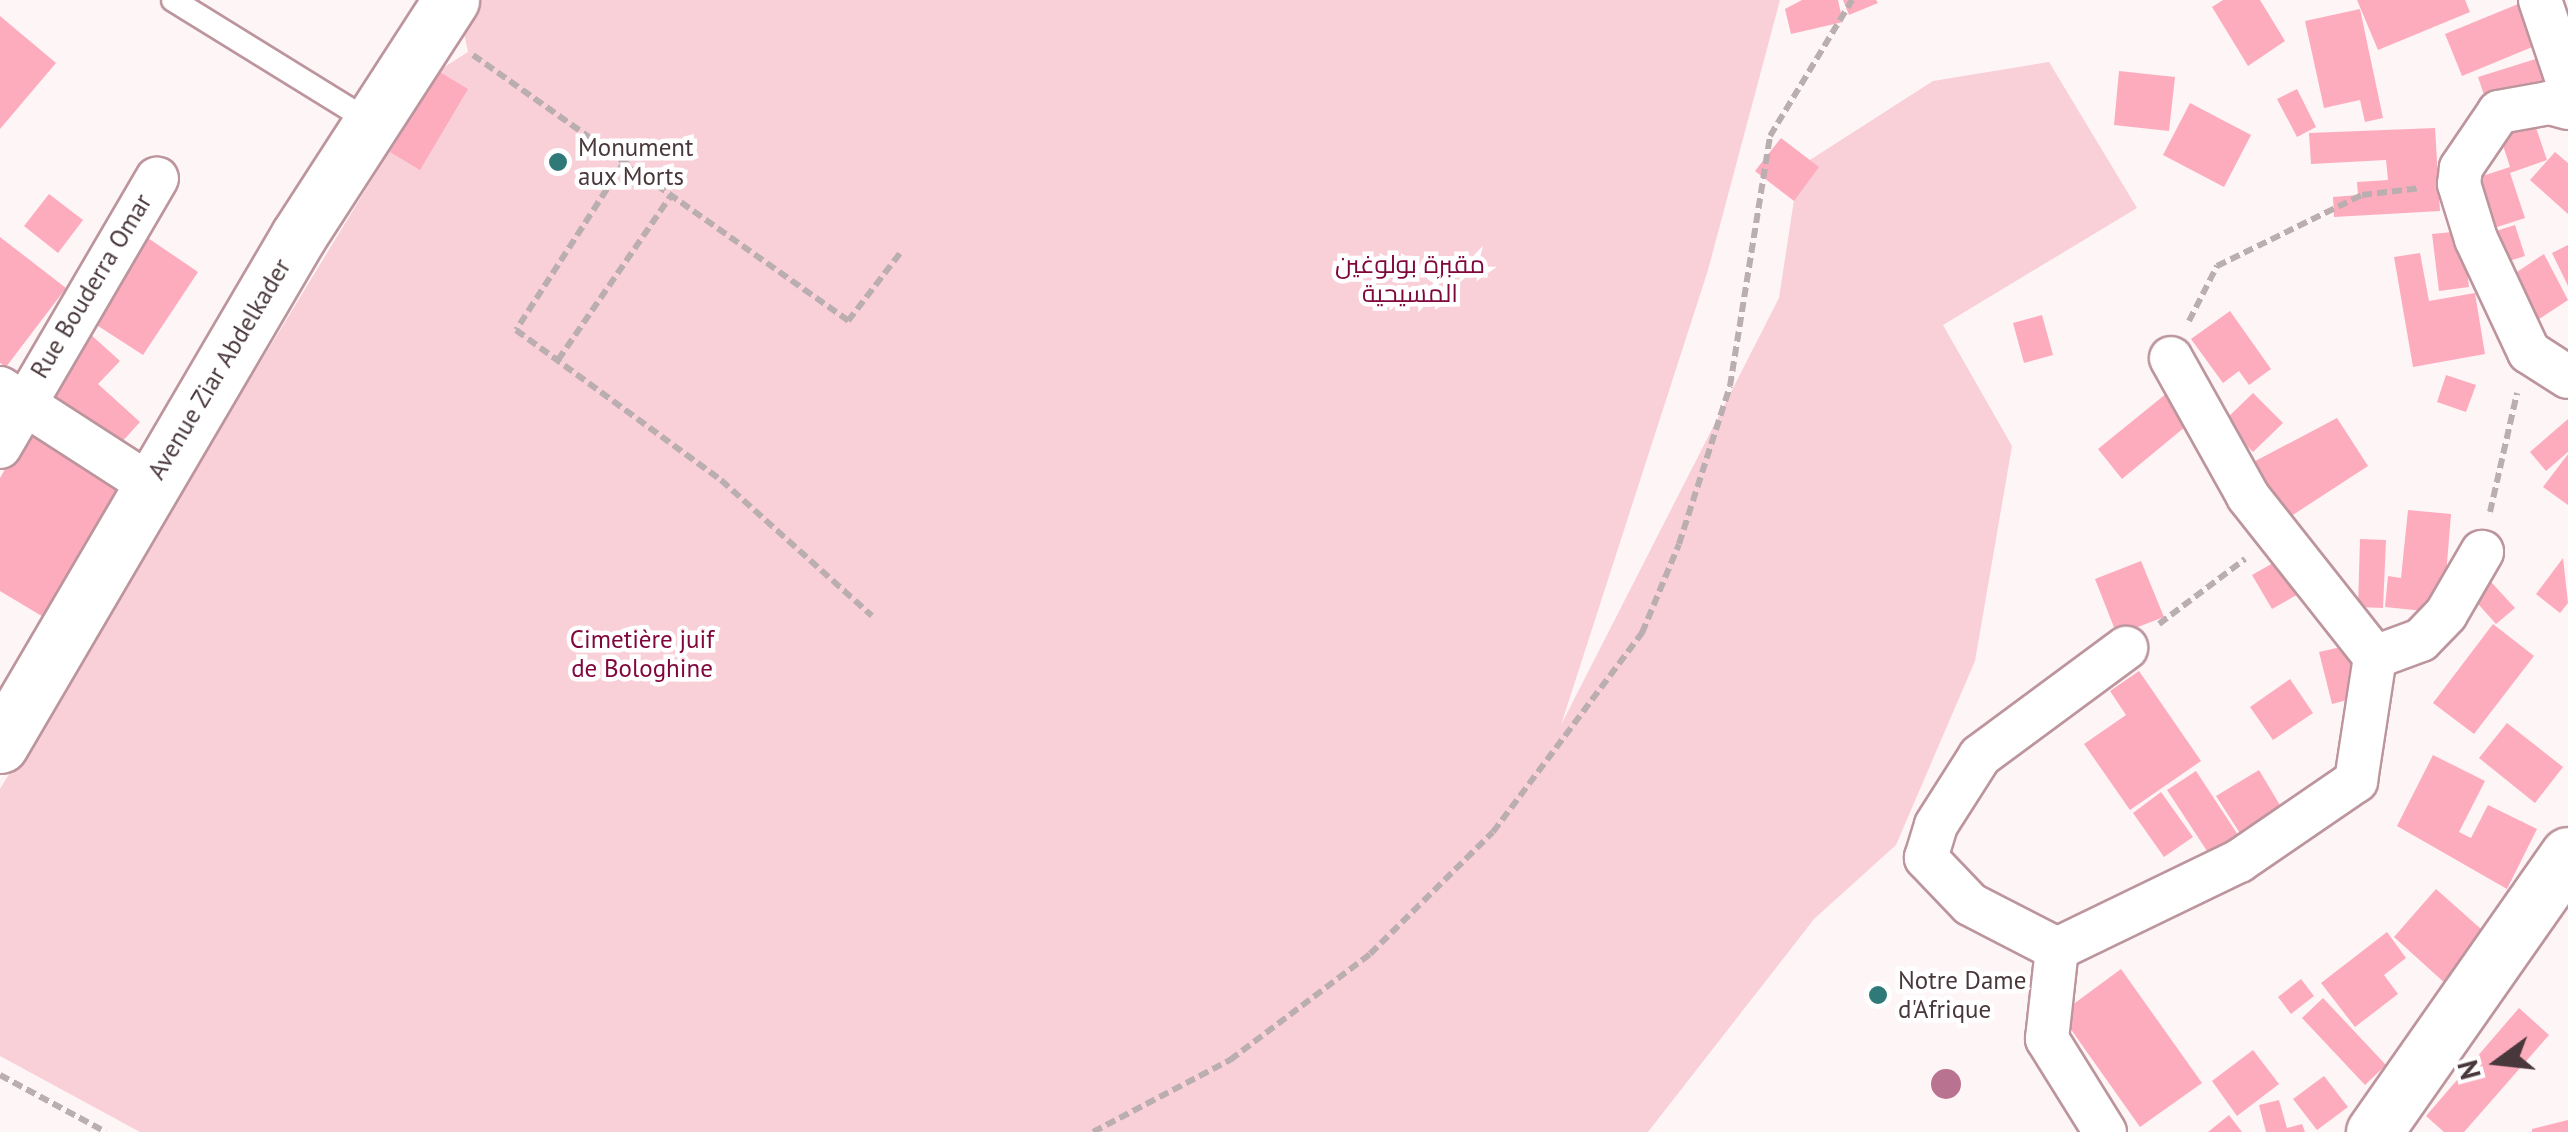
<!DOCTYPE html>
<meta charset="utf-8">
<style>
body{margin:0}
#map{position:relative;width:2568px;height:1132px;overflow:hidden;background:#fef5f7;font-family:"PT Sans",Cairo,sans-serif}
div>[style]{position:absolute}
.green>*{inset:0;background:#f9cfd8}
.building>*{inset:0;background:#fdacbe}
.path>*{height:6px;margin-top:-3px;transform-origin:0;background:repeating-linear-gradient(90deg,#baaeb1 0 10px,transparent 0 15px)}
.roads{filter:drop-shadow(2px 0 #bc959d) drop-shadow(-2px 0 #bc959d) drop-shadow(0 2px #bc959d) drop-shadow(0 -2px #bc959d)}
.lane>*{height:22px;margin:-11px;padding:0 11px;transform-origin:11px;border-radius:11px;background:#fff}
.street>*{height:42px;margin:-21px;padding:0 21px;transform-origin:21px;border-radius:21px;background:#fff}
.secondary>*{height:55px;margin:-27.5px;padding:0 27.5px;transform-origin:27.5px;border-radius:27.5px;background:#fff}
.trees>*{width:30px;height:30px;margin:-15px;border-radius:50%;background:#b97290}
.dots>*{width:28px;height:28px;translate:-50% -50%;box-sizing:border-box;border:5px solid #fff;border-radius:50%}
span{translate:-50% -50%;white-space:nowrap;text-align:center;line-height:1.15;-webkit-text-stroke:9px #fff;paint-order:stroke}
.poi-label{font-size:25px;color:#49383b}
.left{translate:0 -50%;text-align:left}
.park-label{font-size:25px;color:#80073b}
.street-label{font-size:25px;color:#49383b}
.north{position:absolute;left:2448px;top:1012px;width:100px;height:100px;-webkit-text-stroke:8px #fff;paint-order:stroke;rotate:255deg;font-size:28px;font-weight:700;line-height:40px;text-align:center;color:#49383b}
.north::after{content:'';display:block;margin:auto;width:35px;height:45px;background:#49383b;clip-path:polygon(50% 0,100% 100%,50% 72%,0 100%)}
</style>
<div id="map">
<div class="green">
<div style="clip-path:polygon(475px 0,1780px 0,1708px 270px,1561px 725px,1779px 298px,1799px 167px,1933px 81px,2049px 62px,2137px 208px,1943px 325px,2012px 446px,1975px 661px,1896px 845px,1814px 919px,1648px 1132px,140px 1132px,0 1056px,0 789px,438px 71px,468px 52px,461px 19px)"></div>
</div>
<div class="building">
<div style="clip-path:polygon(1802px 0,1838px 0,1843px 22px,1791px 34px,1785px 9px)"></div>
<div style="clip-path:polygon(1843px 0,1876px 0,1878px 3px,1849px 15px)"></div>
<div style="clip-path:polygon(2223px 0,2260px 0,2285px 41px,2248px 66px,2212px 7px)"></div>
<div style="clip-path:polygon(2357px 0,2465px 0,2470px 12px,2378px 50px)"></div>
<div style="clip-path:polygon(2528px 0,2547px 41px,2462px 76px,2445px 34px)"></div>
<div style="clip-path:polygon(2360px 9px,2383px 118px,2365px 122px,2360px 100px,2324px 108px,2305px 21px)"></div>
<div style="clip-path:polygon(0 16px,56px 63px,0 129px)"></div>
<div style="clip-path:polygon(2542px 57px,2551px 88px,2488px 107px,2478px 77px)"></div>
<div style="clip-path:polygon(438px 71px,468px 89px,420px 170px,390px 152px)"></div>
<div style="clip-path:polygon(2119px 71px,2175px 77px,2169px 131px,2114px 125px)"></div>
<div style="clip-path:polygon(2297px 89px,2316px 127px,2297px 137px,2277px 99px)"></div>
<div style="clip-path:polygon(2190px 103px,2251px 135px,2224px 187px,2163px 155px)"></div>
<div style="clip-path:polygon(2533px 119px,2547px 160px,2510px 173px,2525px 218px,2479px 233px,2464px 182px,2510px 167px,2498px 130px)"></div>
<div style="clip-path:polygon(2435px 128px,2440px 211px,2334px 217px,2333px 197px,2358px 195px,2357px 182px,2388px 180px,2386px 160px,2311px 164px,2309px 133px)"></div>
<div style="clip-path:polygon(1781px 138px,1819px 167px,1794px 201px,1755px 171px)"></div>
<div style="clip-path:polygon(2555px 152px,2568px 163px,2568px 214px,2530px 180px)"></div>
<div style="clip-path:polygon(49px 194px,83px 220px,58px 253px,24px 226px)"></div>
<div style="clip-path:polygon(2515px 225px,2525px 256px,2493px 266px,2483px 235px)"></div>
<div style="clip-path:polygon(2462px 231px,2469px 287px,2439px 291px,2432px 234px)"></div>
<div style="clip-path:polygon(0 237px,66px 288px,6px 367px,0 363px)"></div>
<div style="clip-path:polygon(148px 238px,198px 272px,143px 355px,92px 322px)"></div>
<div style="clip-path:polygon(2568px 245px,2568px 286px,2552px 253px)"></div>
<div style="clip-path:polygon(2420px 253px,2429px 301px,2475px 293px,2485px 354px,2413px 367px,2394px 257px)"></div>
<div style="clip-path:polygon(2544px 254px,2568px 300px,2530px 325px,2502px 282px)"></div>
<div style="clip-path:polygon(2230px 311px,2271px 369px,2249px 385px,2239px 371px,2223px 383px,2191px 339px)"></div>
<div style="clip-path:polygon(2042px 315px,2053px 355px,2024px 363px,2013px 323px)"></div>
<div style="clip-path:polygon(89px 333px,120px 361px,98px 384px,140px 422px,112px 453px,40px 388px)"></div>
<div style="clip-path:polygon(2446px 375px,2476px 385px,2466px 412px,2437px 402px)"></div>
<div style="clip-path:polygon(2167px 393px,2191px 422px,2122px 479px,2098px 449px)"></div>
<div style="clip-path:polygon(2253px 393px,2283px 423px,2253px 452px,2223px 422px)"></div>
<div style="clip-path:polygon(2337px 418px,2368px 466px,2282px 522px,2246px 466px)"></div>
<div style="clip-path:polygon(2568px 419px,2568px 452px,2546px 471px,2530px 452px)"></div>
<div style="clip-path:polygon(29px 428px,124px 484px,45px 618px,0 591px,0 478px)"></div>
<div style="clip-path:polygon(2568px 454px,2568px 505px,2543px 487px)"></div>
<div style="clip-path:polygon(2408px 510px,2451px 514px,2443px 613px,2385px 607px,2388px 576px,2401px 578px)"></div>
<div style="clip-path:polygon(2360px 539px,2386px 540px,2383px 608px,2358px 607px)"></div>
<div style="clip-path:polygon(2289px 554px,2309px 588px,2272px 609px,2252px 575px)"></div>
<div style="clip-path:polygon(2563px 558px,2568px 603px,2560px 613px,2536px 594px)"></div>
<div style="clip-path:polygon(2141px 561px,2164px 617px,2117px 635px,2095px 579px)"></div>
<div style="clip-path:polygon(2481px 571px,2515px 608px,2496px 624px,2463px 587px)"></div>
<div style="clip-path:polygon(2493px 624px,2534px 656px,2474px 734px,2433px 703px)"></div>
<div style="clip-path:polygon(2354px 644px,2366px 695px,2332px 704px,2319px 652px)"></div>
<div style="clip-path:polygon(2139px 671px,2201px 761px,2130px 810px,2084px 744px,2126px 715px,2110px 691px)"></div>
<div style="clip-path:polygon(2290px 679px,2313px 713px,2273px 740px,2250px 707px)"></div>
<div style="clip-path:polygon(2507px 723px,2563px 767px,2535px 803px,2479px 758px)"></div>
<div style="clip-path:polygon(2433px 755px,2485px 781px,2459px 832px,2471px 838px,2488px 805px,2537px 829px,2507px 889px,2397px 826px)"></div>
<div style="clip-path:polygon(2259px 770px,2284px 812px,2243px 838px,2216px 796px)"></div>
<div style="clip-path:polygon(2196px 771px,2240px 838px,2211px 857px,2167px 790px)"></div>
<div style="clip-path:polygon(2161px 792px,2193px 837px,2164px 857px,2133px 813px)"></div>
<div style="clip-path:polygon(2436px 889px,2490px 937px,2447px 985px,2394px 937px)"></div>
<div style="clip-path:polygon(2387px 932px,2406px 958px,2384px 975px,2398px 994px,2355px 1027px,2321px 983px)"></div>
<div style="clip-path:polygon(2121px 969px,2202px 1083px,2140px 1127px,2060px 1014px)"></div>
<div style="clip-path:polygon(2301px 979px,2314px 996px,2291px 1014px,2278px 997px)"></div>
<div style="clip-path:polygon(2323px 998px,2386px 1065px,2365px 1085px,2302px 1018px)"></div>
<div style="clip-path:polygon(2519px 1008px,2549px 1035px,2464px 1132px,2444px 1132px,2426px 1116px)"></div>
<div style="clip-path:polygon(2253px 1050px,2279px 1084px,2237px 1116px,2212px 1081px)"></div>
<div style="clip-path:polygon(2324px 1076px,2348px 1107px,2317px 1130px,2293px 1099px)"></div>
<div style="clip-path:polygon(2279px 1100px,2287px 1128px,2302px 1124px,2305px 1132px,2266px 1132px,2259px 1105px)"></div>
<div style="clip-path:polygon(2229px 1115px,2242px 1132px,2208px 1132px)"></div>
<div style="clip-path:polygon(2568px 1120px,2568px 1132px,2532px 1132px,2532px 1129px)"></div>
</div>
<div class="path">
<div style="left:473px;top:55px;width:460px;rotate:35.3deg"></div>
<div style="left:848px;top:321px;width:87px;rotate:-52.5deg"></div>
<div style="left:623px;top:164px;width:197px;rotate:122.8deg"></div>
<div style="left:516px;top:330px;width:254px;rotate:36.2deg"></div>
<div style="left:721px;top:480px;width:203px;rotate:42deg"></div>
<div style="left:2189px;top:321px;width:62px;rotate:-63deg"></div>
<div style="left:2217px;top:266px;width:161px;rotate:-26.1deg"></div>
<div style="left:2362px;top:195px;width:59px;rotate:-6.8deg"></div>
<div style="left:558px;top:360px;width:198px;rotate:-55.5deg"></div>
<div style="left:2490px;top:512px;width:122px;rotate:-77.2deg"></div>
<div style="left:2159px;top:624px;width:108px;rotate:-37.1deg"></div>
<div style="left:0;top:1075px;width:120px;rotate:28.3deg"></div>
<div style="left:1093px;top:1132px;width:155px;rotate:-27.7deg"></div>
<div style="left:1230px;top:1060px;width:176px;rotate:-37.1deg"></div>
<div style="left:1370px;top:954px;width:173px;rotate:-44.8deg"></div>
<div style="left:1493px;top:832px;width:249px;rotate:-53.2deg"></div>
<div style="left:1642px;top:633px;width:96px;rotate:-67.4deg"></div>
<div style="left:1679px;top:544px;width:166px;rotate:-72.1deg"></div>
<div style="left:1730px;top:386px;width:253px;rotate:-80.9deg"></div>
<div style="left:1770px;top:136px;width:159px;rotate:-58.9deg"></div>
</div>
<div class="roads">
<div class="lane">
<div style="left:173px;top:0;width:234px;rotate:31.7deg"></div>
</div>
<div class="street">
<div style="left:2540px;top:0;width:88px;rotate:71.4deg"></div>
<div style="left:2568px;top:108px;width:20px;rotate:-165deg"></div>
<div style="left:2549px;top:103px;width:51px;rotate:169.8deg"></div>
<div style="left:2499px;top:112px;width:68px;rotate:124.2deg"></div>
<div style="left:2461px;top:168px;width:16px;rotate:97deg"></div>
<div style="left:2459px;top:184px;width:58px;rotate:72.8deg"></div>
<div style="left:2476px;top:239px;width:125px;rotate:64.9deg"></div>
<div style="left:2529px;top:352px;width:46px;rotate:32.7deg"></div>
<div style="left:0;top:388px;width:179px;rotate:32.9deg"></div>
<div style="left:0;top:447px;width:311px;rotate:-59.7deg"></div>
<div style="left:2375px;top:657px;width:49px;rotate:-20.3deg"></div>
<div style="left:2421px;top:640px;width:36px;rotate:-46deg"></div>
<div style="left:2446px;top:614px;width:72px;rotate:-59.9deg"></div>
<div style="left:2057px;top:949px;width:202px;rotate:-25.8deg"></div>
<div style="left:2239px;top:861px;width:142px;rotate:-34.4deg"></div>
<div style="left:2356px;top:781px;width:125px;rotate:-81.3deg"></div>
<div style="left:2375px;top:657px;width:205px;rotate:-128.3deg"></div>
<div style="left:2248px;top:496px;width:158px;rotate:-119.2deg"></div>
<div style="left:2105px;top:1132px;width:110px;rotate:-121.9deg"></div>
<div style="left:2047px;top:1039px;width:91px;rotate:-83.7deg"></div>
<div style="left:2057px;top:949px;width:98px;rotate:-152.7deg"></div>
<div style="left:1970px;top:904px;width:64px;rotate:-133.7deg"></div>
<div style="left:1926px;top:858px;width:34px;rotate:-73deg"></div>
<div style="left:1936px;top:825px;width:82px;rotate:-57.5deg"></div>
<div style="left:1980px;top:756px;width:182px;rotate:-36.5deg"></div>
</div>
<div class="secondary">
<div style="left:0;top:745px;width:591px;rotate:-59.62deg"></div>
<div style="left:299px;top:235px;width:280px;rotate:-57.1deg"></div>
<div style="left:2374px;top:1132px;width:338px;rotate:-55deg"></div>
</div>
</div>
<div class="trees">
<div style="left:1946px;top:1084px"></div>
</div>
<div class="dots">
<div style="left:558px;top:162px;background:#307979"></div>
<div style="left:1878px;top:995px;background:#307979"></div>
</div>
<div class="poi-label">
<span class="left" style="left:578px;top:162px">Monument<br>aux Morts</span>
<span class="left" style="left:1898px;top:995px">Notre Dame<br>d'Afrique</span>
</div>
<div class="park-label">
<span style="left:1410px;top:279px">مقبرة بولوغين<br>المسيحية</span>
<span style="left:642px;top:654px">Cimetière juif<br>de Bologhine</span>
</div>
<div class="street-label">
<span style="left:91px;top:286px;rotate:-59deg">Rue Bouderra Omar</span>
<span style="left:219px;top:369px;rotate:-59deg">Avenue Ziar Abdelkader</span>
</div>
<div class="north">N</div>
</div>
